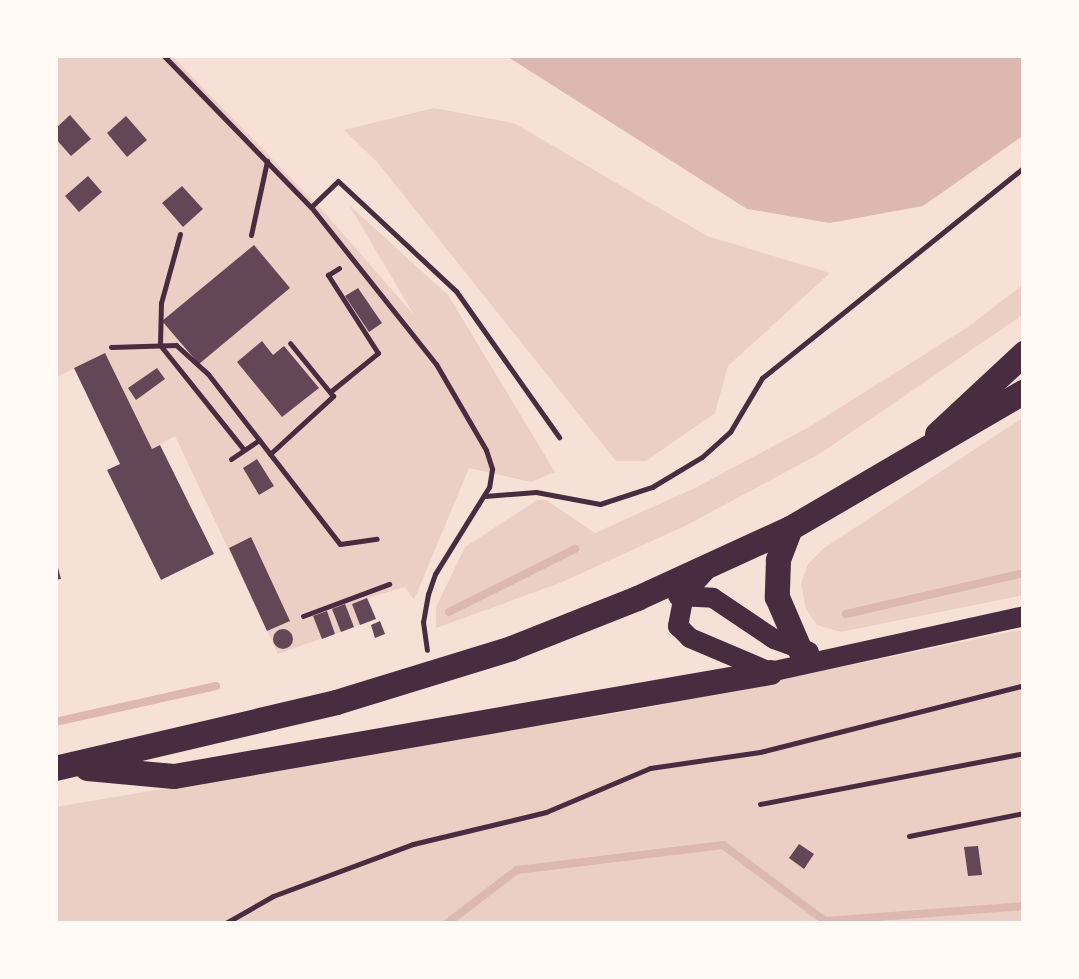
<!DOCTYPE html>
<style>
body{margin:0}
#map{position:relative;width:1079px;height:979px;overflow:hidden;background:#f7e1d7;font-family:Signika,sans-serif}
div>[style]{position:absolute}
.green>*{inset:0;background:#ebcfc5}
.water>*{inset:0;background:#dcb8b0}
.stream>*{height:8px;margin:-4px;padding:0 4px;transform-origin:4px;border-radius:4px;background:#dcb8b0}
.building>*{inset:0;background:#644757}
.round{border-radius:50%}
.path>*{height:5px;margin:-2.5px;padding:0 2.5px;transform-origin:2.5px;border-radius:2.5px;background:#4a2c40}
.secondary>*{height:20px;margin:-10px;padding:0 10px;transform-origin:10px;border-radius:10px;background:#4a2c40}
.trunk>*{height:25px;margin:-12.5px;padding:0 12.5px;transform-origin:12.5px;border-radius:12.5px;background:#4a2c40}
span{translate:-50% -50%;white-space:nowrap;text-align:center;line-height:1.15;-webkit-text-stroke:9px #fffaf5;paint-order:stroke}
.frame{position:absolute;inset:0;border:58px solid #fffaf5;pointer-events:none}
</style>
<div id="map">
<div class="green">
<div style="clip-path:polygon(55px 55px,171px 55px,324px 212px,414px 315px,349px 205px,448px 295px,555px 472px,531px 482px,469px 468px,414px 600px,405px 587px,368px 598px,376px 619px,278px 654px,175px 436px,152px 449px,105px 353px,55px 378px)"></div>
<div style="clip-path:polygon(434px 108px,514px 123px,707px 236px,830px 273px,728px 366px,715px 413px,646px 461px,616px 461px,378px 163px,344px 130px)"></div>
<div style="clip-path:polygon(1024px 284px,1024px 314px,821px 453px,687px 525px,560px 583px,436px 628px,436px 607px,465px 547px,537px 500px,546px 500px,595px 533px,695px 488px,809px 427px,968px 327px)"></div>
<div style="clip-path:polygon(1024px 417px,1024px 595px,841px 632px,817px 625px,806px 609px,801px 584px,808px 564px,824px 548px)"></div>
<div style="clip-path:polygon(1024px 629px,1024px 924px,55px 924px,55px 807px,646px 708px)"></div>
</div>
<div class="water">
<div style="clip-path:polygon(505px 55px,1024px 55px,1024px 135px,923px 206px,830px 223px,747px 209px)"></div>
</div>
<div class="stream">
<div style="left:449px;top:612px;width:141px;rotate:-26.6deg"></div>
<div style="left:846px;top:614px;width:183px;rotate:-13deg"></div>
<div style="left:55px;top:722px;width:165px;rotate:-12.6deg"></div>
<div style="left:446px;top:924px;width:89px;rotate:-37.3deg"></div>
<div style="left:517px;top:870px;width:208px;rotate:-6.9deg"></div>
<div style="left:723px;top:845px;width:127px;rotate:36.7deg"></div>
<div style="left:825px;top:921px;width:200px;rotate:-4.3deg"></div>
</div>
<div class="building">
<div style="clip-path:polygon(70px 115px,91px 139px,71px 156px,55px 138px,55px 129px)"></div>
<div style="clip-path:polygon(126px 116px,147px 140px,127px 157px,107px 133px)"></div>
<div style="clip-path:polygon(88px 176px,102px 192px,79px 212px,65px 196px)"></div>
<div style="clip-path:polygon(182px 186px,203px 209px,183px 227px,162px 203px)"></div>
<div style="clip-path:polygon(254px 245px,290px 288px,199px 364px,162px 321px)"></div>
<div style="clip-path:polygon(358px 288px,382px 323px,369px 332px,345px 296px)"></div>
<div style="clip-path:polygon(262px 341px,273px 355px,284px 346px,319px 388px,282px 417px,237px 362px)"></div>
<div style="clip-path:polygon(105px 353px,152px 449px,160px 445px,214px 554px,161px 580px,107px 470px,120px 464px,74px 368px)"></div>
<div style="clip-path:polygon(157px 368px,165px 379px,136px 400px,128px 388px)"></div>
<div style="clip-path:polygon(257px 459px,274px 486px,259px 495px,243px 468px)"></div>
<div style="clip-path:polygon(251px 537px,290px 621px,267px 631px,229px 548px)"></div>
<div style="clip-path:polygon(55px 556px,61px 579px,55px 580px)"></div>
<div style="clip-path:polygon(367px 598px,376px 619px,360px 625px,352px 604px)"></div>
<div style="clip-path:polygon(345px 604px,354px 627px,341px 632px,332px 609px)"></div>
<div style="clip-path:polygon(327px 611px,335px 634px,322px 639px,313px 616px)"></div>
<div style="clip-path:polygon(380px 621px,385px 634px,375px 638px,371px 625px)"></div>
<div class="round" style="left:273px;top:629px;width:20px;height:20px"></div>
<div style="clip-path:polygon(799px 844px,814px 854px,804px 869px,789px 858px)"></div>
<div style="clip-path:polygon(978px 846px,982px 875px,968px 876px,964px 847px)"></div>
</div>
<div class="path">
<div style="left:163px;top:55px;width:212px;rotate:45.8deg"></div>
<div style="left:311px;top:207px;width:201px;rotate:51.5deg"></div>
<div style="left:436px;top:364px;width:99px;rotate:59.8deg"></div>
<div style="left:486px;top:450px;width:20px;rotate:72deg"></div>
<div style="left:492px;top:469px;width:18px;rotate:99deg"></div>
<div style="left:489px;top:487px;width:102px;rotate:121.8deg"></div>
<div style="left:435px;top:574px;width:21px;rotate:109deg"></div>
<div style="left:428px;top:594px;width:28px;rotate:100deg"></div>
<div style="left:423px;top:622px;width:28px;rotate:82deg"></div>
<div style="left:311px;top:207px;width:37px;rotate:-44deg"></div>
<div style="left:338px;top:181px;width:161px;rotate:43deg"></div>
<div style="left:456px;top:291px;width:179px;rotate:54.8deg"></div>
<div style="left:180px;top:234px;width:72px;rotate:105.4deg"></div>
<div style="left:161px;top:303px;width:42px;rotate:91.4deg"></div>
<div style="left:160px;top:345px;width:134px;rotate:51.3deg"></div>
<div style="left:251px;top:235px;width:76px;rotate:-77.8deg"></div>
<div style="left:111px;top:347px;width:65px;rotate:-1.8deg"></div>
<div style="left:176px;top:345px;width:43px;rotate:42.2deg"></div>
<div style="left:208px;top:374px;width:215px;rotate:52.2deg"></div>
<div style="left:340px;top:544px;width:37px;rotate:-8deg"></div>
<div style="left:330px;top:392px;width:62px;rotate:-39.1deg"></div>
<div style="left:378px;top:353px;width:93px;rotate:-122.7deg"></div>
<div style="left:328px;top:275px;width:13px;rotate:-32deg"></div>
<div style="left:270px;top:454px;width:86px;rotate:-42.6deg"></div>
<div style="left:333px;top:396px;width:68px;rotate:-129.1deg"></div>
<div style="left:231px;top:459px;width:34px;rotate:-34deg"></div>
<div style="left:485px;top:496px;width:51px;rotate:-4.5deg"></div>
<div style="left:536px;top:492px;width:65px;rotate:10.6deg"></div>
<div style="left:600px;top:504px;width:55px;rotate:-18.1deg"></div>
<div style="left:652px;top:487px;width:58px;rotate:-31deg"></div>
<div style="left:702px;top:457px;width:38px;rotate:-42deg"></div>
<div style="left:730px;top:432px;width:63px;rotate:-59.3deg"></div>
<div style="left:762px;top:378px;width:336px;rotate:-38.8deg"></div>
<div style="left:303px;top:616px;width:92px;rotate:-20.4deg"></div>
<div style="left:760px;top:804px;width:269px;rotate:-10.9deg"></div>
<div style="left:909px;top:836px;width:117px;rotate:-11.3deg"></div>
<div style="left:224px;top:924px;width:56px;rotate:-29.7deg"></div>
<div style="left:273px;top:896px;width:149px;rotate:-20.4deg"></div>
<div style="left:413px;top:844px;width:137px;rotate:-13.5deg"></div>
<div style="left:546px;top:812px;width:113px;rotate:-22.9deg"></div>
<div style="left:650px;top:768px;width:111px;rotate:-8.3deg"></div>
<div style="left:760px;top:752px;width:272px;rotate:-14.2deg"></div>
</div>
<div class="secondary">
<div style="left:708px;top:568px;width:36px;rotate:132deg"></div>
<div style="left:684px;top:595px;width:32px;rotate:101deg"></div>
<div style="left:678px;top:626px;width:17px;rotate:45deg"></div>
<div style="left:690px;top:638px;width:87px;rotate:23deg"></div>
<div style="left:770px;top:672px;width:260px;rotate:-12.4deg"></div>
<div style="left:678px;top:596px;width:35px;rotate:3deg"></div>
<div style="left:713px;top:598px;width:73px;rotate:33.9deg"></div>
<div style="left:774px;top:639px;width:37px;rotate:20deg"></div>
</div>
<div class="trunk">
<div style="left:937px;top:434px;width:119px;rotate:-43deg"></div>
<div style="left:790px;top:528px;width:34px;rotate:111deg"></div>
<div style="left:778px;top:560px;width:37px;rotate:92deg"></div>
<div style="left:777px;top:597px;width:56px;rotate:66.7deg"></div>
<div style="left:55px;top:768px;width:289px;rotate:-13.2deg"></div>
<div style="left:336px;top:702px;width:183px;rotate:-17.1deg"></div>
<div style="left:511px;top:648px;width:136px;rotate:-21.6deg"></div>
<div style="left:637px;top:598px;width:168px;rotate:-24.6deg"></div>
<div style="left:790px;top:528px;width:271px;rotate:-30.3deg"></div>
<div style="left:87px;top:768px;width:87px;rotate:5.3deg"></div>
<div style="left:174px;top:776px;width:605px;rotate:-9.9deg"></div>
</div>
<div class="frame"></div>
</div>
